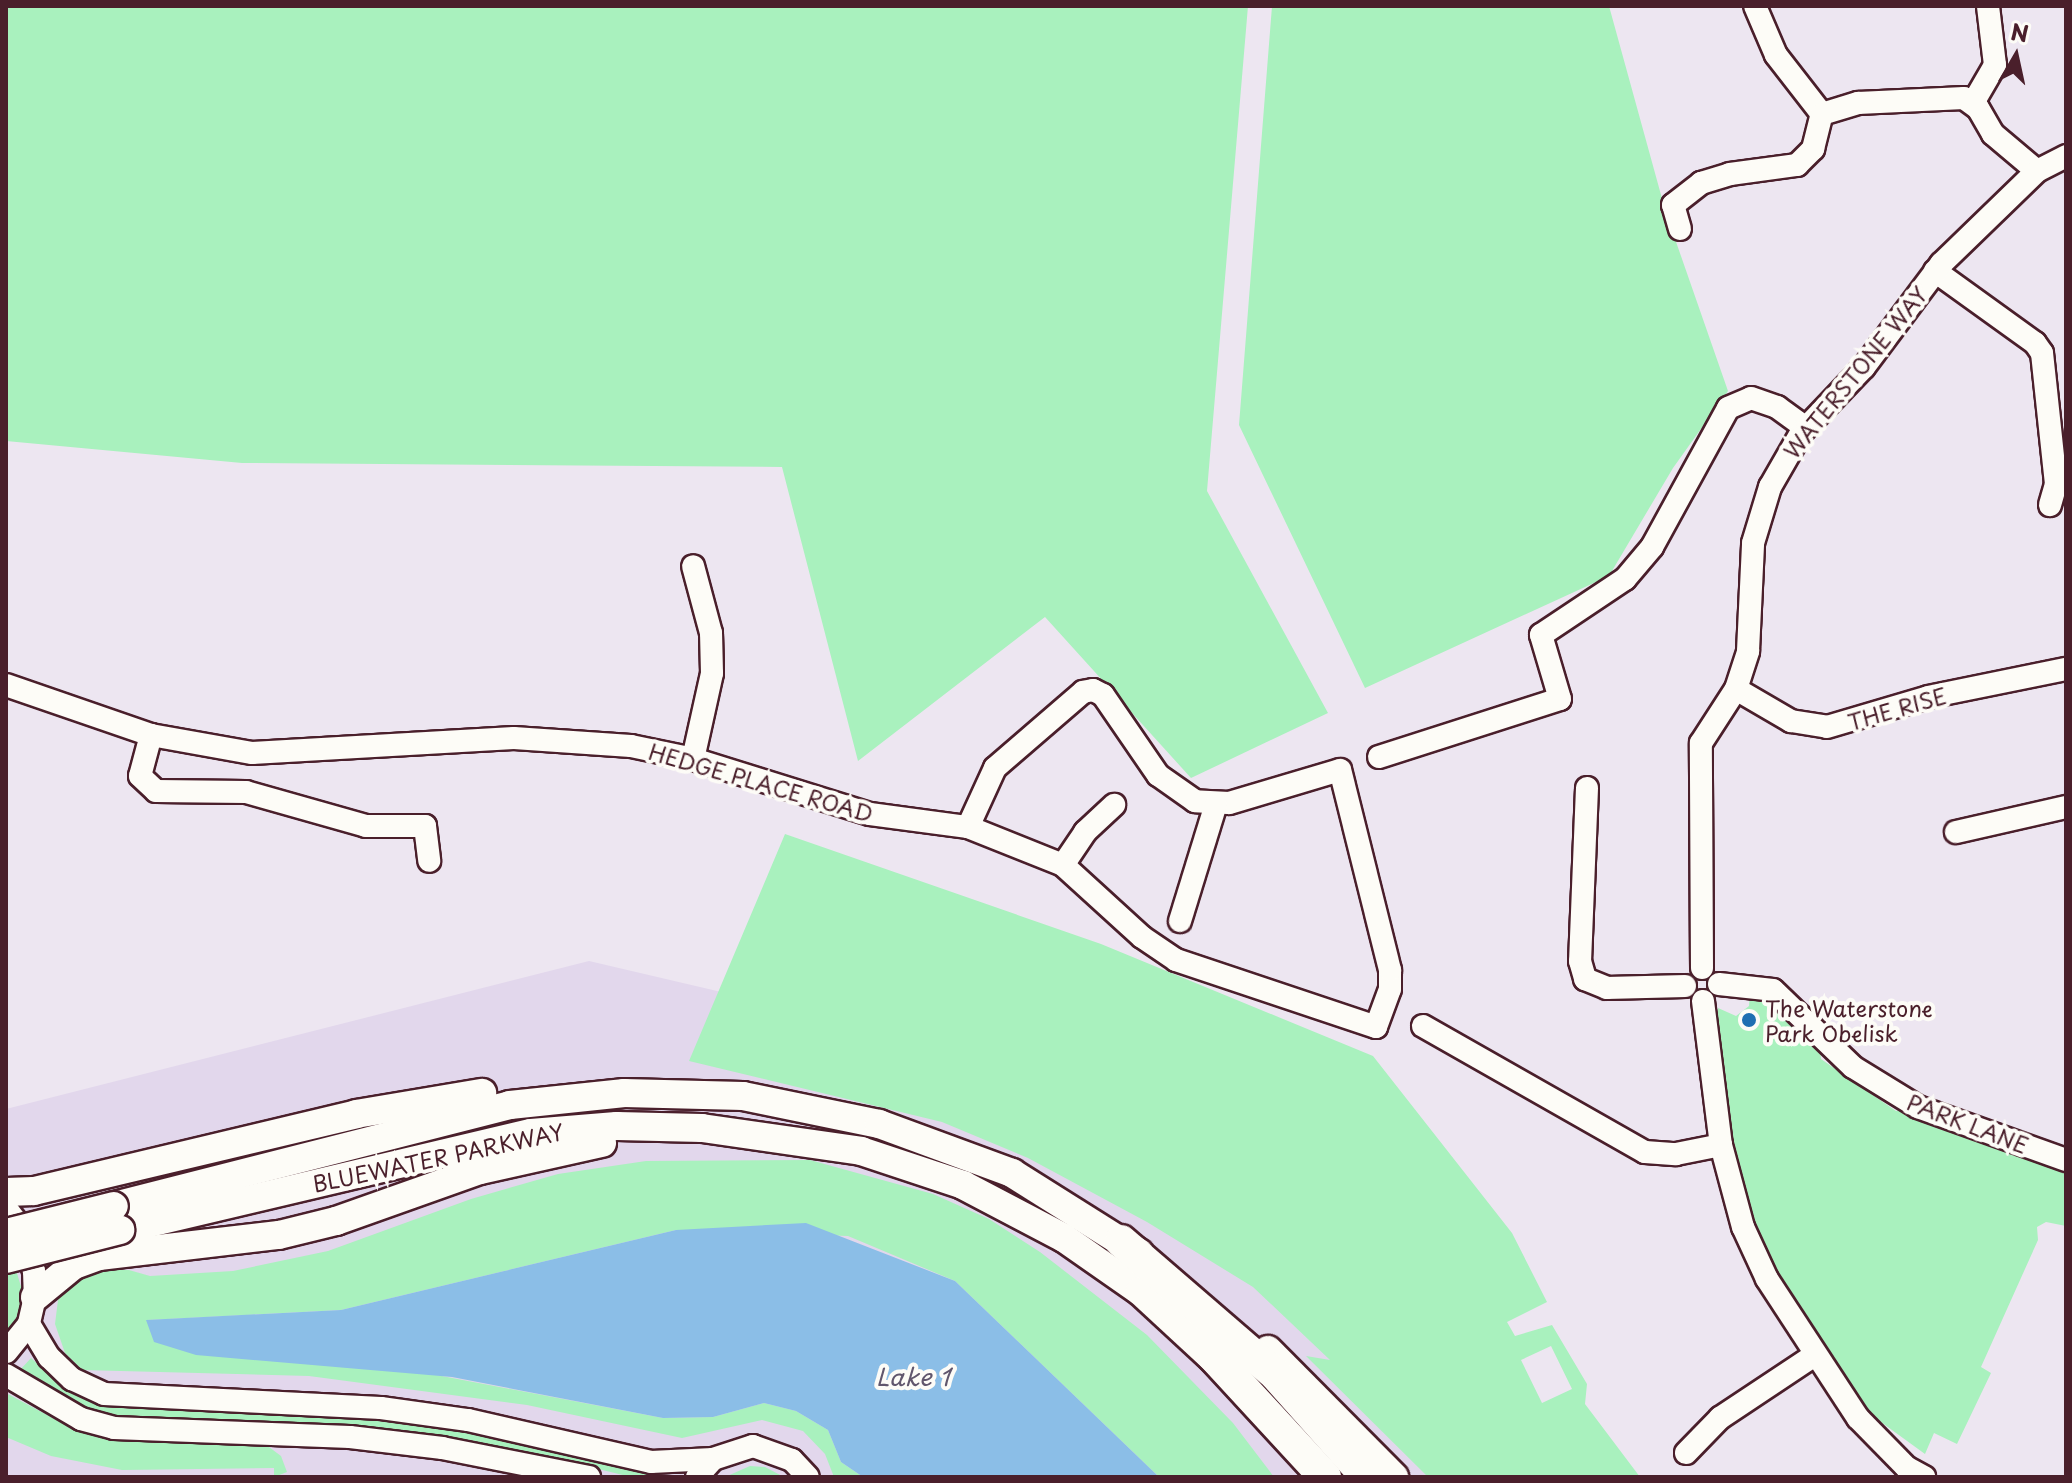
<!DOCTYPE html>
<style>
body{margin:0}
#map{position:relative;width:2072px;height:1483px;overflow:hidden;background:#ede6f1;font-family:"Playpen Sans",sans-serif}
div>[style]{position:absolute}
.built>*{inset:0;background:#e2d7ec}
.green>*{inset:0;background:#a9f1be}
.water>*{inset:0;background:#8bbee7}
.roads{filter:drop-shadow(2px 0 #4a1f2b) drop-shadow(-2px 0 #4a1f2b) drop-shadow(0 2px #4a1f2b) drop-shadow(0 -2px #4a1f2b)}
.minor>*{height:22px;margin:-11px;padding:0 11px;transform-origin:11px;border-radius:11px;background:#fdfcf7}
.tertiary>*{height:28px;margin:-14px;padding:0 14px;transform-origin:14px;border-radius:14px;background:#fdfcf7}
.secondary>*{height:32px;margin:-16px;padding:0 16px;transform-origin:16px;border-radius:16px;background:#fdfcf7}
.bridges{filter:drop-shadow(2px 0 #4a1f2b) drop-shadow(-2px 0 #4a1f2b) drop-shadow(0 2px #4a1f2b) drop-shadow(0 -2px #4a1f2b)}
.tertiary-bridge>*{height:28px;margin:-14px;padding:0 14px;transform-origin:14px;border-radius:14px;background:#fdfcf7}
.dots>*{width:22px;height:22px;translate:-50% -50%;box-sizing:border-box;border:4px solid #fdfcf7;border-radius:50%}
span{translate:-50% -50%;white-space:nowrap;text-align:center;line-height:1.15;-webkit-text-stroke:8px #fdfcf7;paint-order:stroke}
.street-label{font-size:22px;color:#4a1f2b}
.poi-label{font-size:22px;color:#4a1f2b}
.left{translate:0 -50%;text-align:left}
.water-label{font-size:24px;color:#61576d;font-style:italic}
.frame{position:absolute;inset:0;border:8px solid #4a1f2b;pointer-events:none}
.north{position:absolute;left:1976px;top:16px;width:80px;height:80px;-webkit-text-stroke:6px #fdfcf7;paint-order:stroke;rotate:9deg;font-size:22px;font-weight:700;line-height:32px;text-align:center;color:#4a1f2b}
.north::after{content:'';display:block;margin:auto;width:28px;height:36px;background:#4a1f2b;clip-path:polygon(50% 0,100% 100%,50% 72%,0 100%)}
</style>
<div id="map">
<div class="built">
<div style="clip-path:polygon(589px 961px,1034px 1065px,1497px 1477px,6px 1477px,6px 1109px)"></div>
</div>
<div class="green">
<div style="clip-path:polygon(6px 6px,1248px 6px,1207px 491px,1328px 713px,1191px 778px,1045px 617px,858px 761px,782px 467px,242px 463px,6px 441px)"></div>
<div style="clip-path:polygon(1272px 6px,1609px 6px,1666px 213px,1728px 391px,1673px 468px,1609px 576px,1365px 688px,1239px 425px)"></div>
<div style="clip-path:polygon(evenodd,785px 834px,1101px 944px,1373px 1056px,1512px 1233px,1547px 1302px,1507px 1322px,1515px 1336px,1552px 1325px,1587px 1384px,1585px 1404px,1640px 1477px,1428px 1477px,1306px 1356px,1330px 1360px,1253px 1287px,1147px 1222px,1028px 1158px,942px 1122px,689px 1061px,785px 834px,1551px 1346px,1572px 1389px,1542px 1403px,1521px 1360px,1551px 1346px)"></div>
<div style="clip-path:polygon(1750px 991px,1759px 991px,1820px 1047px,1821px 1059px,1896px 1111px,1904px 1109px,2066px 1174px,2066px 1226px,2046px 1222px,2037px 1227px,2038px 1240px,1981px 1367px,1991px 1373px,1957px 1444px,1934px 1433px,1925px 1454px,1874px 1417px,1818px 1346px,1761px 1245px,1733px 1152px,1716px 1024px,1718px 1008px,1736px 1016px,1749px 1006px)"></div>
<div style="clip-path:polygon(810px 1160px,933px 1194px,989px 1219px,1040px 1252px,1147px 1335px,1233px 1423px,1274px 1477px,1159px 1477px,955px 1281px,848px 1236px,676px 1230px,341px 1310px,147px 1320px,663px 1418px,713px 1417px,764px 1403px,796px 1411px,828px 1430px,841px 1462px,863px 1477px,834px 1477px,825px 1454px,803px 1431px,762px 1420px,682px 1438px,527px 1405px,309px 1376px,82px 1370px,65px 1353px,55px 1324px,59px 1292px,89px 1270px,129px 1270px,150px 1276px,233px 1271px,328px 1251px,471px 1199px,558px 1174px,646px 1161px)"></div>
<div style="clip-path:polygon(6px 1236px,22px 1290px,21px 1309px,6px 1336px)"></div>
<div style="clip-path:polygon(31px 1358px,66px 1389px,118px 1408px,279px 1411px,449px 1428px,668px 1477px,631px 1477px,537px 1454px,357px 1426px,118px 1417px,87px 1411px,20px 1370px)"></div>
<div style="clip-path:polygon(6px 1393px,64px 1424px,115px 1440px,265px 1444px,281px 1456px,287px 1472px,274px 1477px,274px 1468px,122px 1470px,51px 1456px,6px 1437px)"></div>
<div style="clip-path:polygon(750px 1466px,765px 1467px,784px 1477px,725px 1477px)"></div>
</div>
<div class="water">
<div style="clip-path:polygon(806px 1223px,955px 1281px,1159px 1477px,863px 1477px,841px 1462px,828px 1430px,796px 1411px,764px 1403px,713px 1417px,663px 1418px,452px 1377px,196px 1355px,154px 1342px,146px 1320px,341px 1310px,676px 1230px)"></div>
</div>
<div class="roads">
<div class="minor">
<div style="left:1755px;top:6px;width:53px;rotate:66.8deg"></div>
<div style="left:1776px;top:55px;width:75px;rotate:52.1deg"></div>
<div style="left:1973px;top:103px;width:44px;rotate:-59.9deg"></div>
<div style="left:1995px;top:65px;width:59px;rotate:-96.8deg"></div>
<div style="left:1680px;top:229px;width:25px;rotate:-106deg"></div>
<div style="left:1673px;top:205px;width:36px;rotate:-38deg"></div>
<div style="left:1701px;top:183px;width:30px;rotate:-17deg"></div>
<div style="left:1730px;top:174px;width:68px;rotate:-7.7deg"></div>
<div style="left:1797px;top:165px;width:23px;rotate:-45deg"></div>
<div style="left:1813px;top:149px;width:36px;rotate:-76deg"></div>
<div style="left:1822px;top:114px;width:38px;rotate:-17deg"></div>
<div style="left:1858px;top:103px;width:106px;rotate:-2.7deg"></div>
<div style="left:1964px;top:98px;width:17px;rotate:36deg"></div>
<div style="left:1978px;top:108px;width:30px;rotate:60deg"></div>
<div style="left:1993px;top:134px;width:57px;rotate:40.1deg"></div>
<div style="left:1935px;top:271px;width:123px;rotate:35.8deg"></div>
<div style="left:2035px;top:343px;width:12px;rotate:55deg"></div>
<div style="left:2042px;top:353px;width:132px;rotate:83.9deg"></div>
<div style="left:2056px;top:484px;width:22px;rotate:106deg"></div>
<div style="left:6px;top:685px;width:153px;rotate:19deg"></div>
<div style="left:151px;top:735px;width:103px;rotate:10.1deg"></div>
<div style="left:252px;top:753px;width:262px;rotate:-3.3deg"></div>
<div style="left:514px;top:738px;width:117px;rotate:3.9deg"></div>
<div style="left:631px;top:746px;width:63px;rotate:11.8deg"></div>
<div style="left:693px;top:759px;width:185px;rotate:17.3deg"></div>
<div style="left:870px;top:814px;width:99px;rotate:7.6deg"></div>
<div style="left:968px;top:827px;width:102px;rotate:21.8deg"></div>
<div style="left:1063px;top:865px;width:107px;rotate:42.3deg"></div>
<div style="left:1142px;top:937px;width:41px;rotate:34.1deg"></div>
<div style="left:1176px;top:960px;width:211px;rotate:18.5deg"></div>
<div style="left:1376px;top:1027px;width:40px;rotate:-69.8deg"></div>
<div style="left:1390px;top:989px;width:19px;rotate:-90deg"></div>
<div style="left:1390px;top:970px;width:206px;rotate:-104deg"></div>
<div style="left:1340px;top:770px;width:116px;rotate:163.4deg"></div>
<div style="left:1229px;top:803px;width:34px;rotate:-177deg"></div>
<div style="left:1195px;top:801px;width:45px;rotate:-144.9deg"></div>
<div style="left:1158px;top:775px;width:97px;rotate:-124.5deg"></div>
<div style="left:1103px;top:695px;width:11px;rotate:-153deg"></div>
<div style="left:1093px;top:690px;width:10px;rotate:169deg"></div>
<div style="left:1083px;top:692px;width:116px;rotate:139.2deg"></div>
<div style="left:995px;top:768px;width:65px;rotate:114.6deg"></div>
<div style="left:1736px;top:689px;width:64px;rotate:30.2deg"></div>
<div style="left:1791px;top:721px;width:36px;rotate:9deg"></div>
<div style="left:1827px;top:727px;width:105px;rotate:-16.5deg"></div>
<div style="left:1928px;top:697px;width:141px;rotate:-11.5deg"></div>
<div style="left:151px;top:735px;width:42px;rotate:105deg"></div>
<div style="left:140px;top:776px;width:22px;rotate:43deg"></div>
<div style="left:156px;top:791px;width:90px;rotate:0.6deg"></div>
<div style="left:246px;top:792px;width:125px;rotate:15.8deg"></div>
<div style="left:366px;top:826px;width:59px"></div>
<div style="left:425px;top:826px;width:35px;rotate:83deg"></div>
<div style="left:1379px;top:757px;width:190px;rotate:-17.8deg"></div>
<div style="left:1560px;top:699px;width:67px;rotate:-106.5deg"></div>
<div style="left:1541px;top:635px;width:101px;rotate:-33.7deg"></div>
<div style="left:1625px;top:579px;width:42px;rotate:-49.8deg"></div>
<div style="left:1652px;top:547px;width:158px;rotate:-61.3deg"></div>
<div style="left:1728px;top:408px;width:25px;rotate:-23deg"></div>
<div style="left:1751px;top:398px;width:28px;rotate:19deg"></div>
<div style="left:1777px;top:407px;width:34px;rotate:36deg"></div>
<div style="left:693px;top:759px;width:88px;rotate:-77.5deg"></div>
<div style="left:712px;top:673px;width:40px;rotate:-91.4deg"></div>
<div style="left:711px;top:633px;width:69px;rotate:-105deg"></div>
<div style="left:1587px;top:788px;width:173px;rotate:92.3deg"></div>
<div style="left:1580px;top:961px;width:19px;rotate:74deg"></div>
<div style="left:1585px;top:979px;width:24px;rotate:22deg"></div>
<div style="left:1607px;top:988px;width:78px;rotate:-1.5deg"></div>
<div style="left:1956px;top:832px;width:113px;rotate:-12.8deg"></div>
<div style="left:1063px;top:865px;width:40px;rotate:-56deg"></div>
<div style="left:1085px;top:832px;width:40px;rotate:-43deg"></div>
<div style="left:1180px;top:921px;width:122px;rotate:-72.9deg"></div>
<div style="left:1702px;top:968px;width:225px;rotate:-90.3deg"></div>
<div style="left:1701px;top:743px;width:64px;rotate:-57.1deg"></div>
<div style="left:1736px;top:689px;width:40px;rotate:-72deg"></div>
<div style="left:1748px;top:651px;width:108px;rotate:-87.3deg"></div>
<div style="left:1753px;top:543px;width:59px;rotate:-73.1deg"></div>
<div style="left:1770px;top:487px;width:62px;rotate:-60.1deg"></div>
<div style="left:1801px;top:433px;width:91px;rotate:-46.3deg"></div>
<div style="left:1864px;top:367px;width:129px;rotate:-53.2deg"></div>
<div style="left:1941px;top:264px;width:134px;rotate:-44.1deg"></div>
<div style="left:2037px;top:171px;width:33px;rotate:-27deg"></div>
<div style="left:1719px;top:984px;width:54px;rotate:6.3deg"></div>
<div style="left:1773px;top:990px;width:111px;rotate:43.9deg"></div>
<div style="left:1853px;top:1067px;width:76px;rotate:31.6deg"></div>
<div style="left:1918px;top:1107px;width:157px;rotate:19.7deg"></div>
<div style="left:1703px;top:1001px;width:145px;rotate:82.9deg"></div>
<div style="left:1721px;top:1145px;width:85px;rotate:75deg"></div>
<div style="left:1743px;top:1227px;width:57px;rotate:65.2deg"></div>
<div style="left:1767px;top:1279px;width:166px;rotate:56.8deg"></div>
<div style="left:1858px;top:1418px;width:69px;rotate:45.6deg"></div>
<div style="left:1906px;top:1467px;width:21px;rotate:29deg"></div>
<div style="left:1423px;top:1026px;width:255px;rotate:29.6deg"></div>
<div style="left:1645px;top:1152px;width:31px;rotate:4deg"></div>
<div style="left:1676px;top:1154px;width:46px;rotate:-11.3deg"></div>
<div style="left:6px;top:1208px;width:20px;rotate:53deg"></div>
<div style="left:18px;top:1224px;width:50px;rotate:71.2deg"></div>
<div style="left:34px;top:1271px;width:26px;rotate:88deg"></div>
<div style="left:35px;top:1297px;width:28px;rotate:103deg"></div>
<div style="left:29px;top:1324px;width:36px;rotate:129deg"></div>
<div style="left:29px;top:1324px;width:39px;rotate:59deg"></div>
<div style="left:49px;top:1357px;width:32px;rotate:44deg"></div>
<div style="left:72px;top:1379px;width:35px;rotate:25deg"></div>
<div style="left:104px;top:1394px;width:277px;rotate:2.9deg"></div>
<div style="left:381px;top:1408px;width:88px;rotate:7.9deg"></div>
<div style="left:468px;top:1420px;width:188px;rotate:12.9deg"></div>
<div style="left:651px;top:1462px;width:62px;rotate:-2.8deg"></div>
<div style="left:6px;top:1375px;width:87px;rotate:30.4deg"></div>
<div style="left:81px;top:1419px;width:34px;rotate:15deg"></div>
<div style="left:114px;top:1428px;width:236px;rotate:2.2deg"></div>
<div style="left:350px;top:1437px;width:93px;rotate:6.8deg"></div>
<div style="left:442px;top:1448px;width:150px;rotate:11.2deg"></div>
<div style="left:1686px;top:1453px;width:49px;rotate:-45.8deg"></div>
<div style="left:1720px;top:1418px;width:114px;rotate:-33.6deg"></div>
<div style="left:697px;top:1477px;width:24px;rotate:-48deg"></div>
<div style="left:713px;top:1459px;width:42px;rotate:-18deg"></div>
<div style="left:753px;top:1446px;width:41px;rotate:19.7deg"></div>
<div style="left:792px;top:1460px;width:23px;rotate:47deg"></div>
</div>
<div class="tertiary">
<div style="left:6px;top:1192px;width:28px;rotate:-2deg"></div>
<div style="left:34px;top:1191px;width:331px;rotate:-13.4deg"></div>
<div style="left:356px;top:1114px;width:128px;rotate:-9.5deg"></div>
<div style="left:114px;top:1206px;width:409px;rotate:-14.3deg"></div>
<div style="left:510px;top:1105px;width:115px;rotate:-6deg"></div>
<div style="left:624px;top:1093px;width:119px;rotate:1.4deg"></div>
<div style="left:743px;top:1096px;width:139px;rotate:11.6deg"></div>
<div style="left:879px;top:1124px;width:142px;rotate:20.2deg"></div>
<div style="left:1012px;top:1173px;width:150px;rotate:32.2deg"></div>
<div style="left:120px;top:1230px;width:422px;rotate:-13.3deg"></div>
<div style="left:531px;top:1133px;width:86px;rotate:-4.7deg"></div>
<div style="left:617px;top:1126px;width:85px;rotate:1.3deg"></div>
<div style="left:702px;top:1128px;width:161px;rotate:8.2deg"></div>
<div style="left:861px;top:1151px;width:108px;rotate:18.4deg"></div>
<div style="left:963px;top:1185px;width:114px;rotate:27.7deg"></div>
<div style="left:1064px;top:1238px;width:93px;rotate:34.9deg"></div>
<div style="left:1140px;top:1291px;width:106px;rotate:42.7deg"></div>
<div style="left:35px;top:1297px;width:50px;rotate:-39.4deg"></div>
<div style="left:74px;top:1265px;width:27px;rotate:-20deg"></div>
<div style="left:99px;top:1256px;width:181px;rotate:-6.7deg"></div>
<div style="left:279px;top:1235px;width:59px;rotate:-13.8deg"></div>
<div style="left:336px;top:1221px;width:153px;rotate:-19.5deg"></div>
<div style="left:480px;top:1170px;width:125px;rotate:-12.5deg"></div>
<div style="left:1268px;top:1350px;width:179px;rotate:45.2deg"></div>
</div>
<div class="secondary">
<div style="left:1121px;top:1241px;width:205px;rotate:40.8deg"></div>
<div style="left:1276px;top:1375px;width:137px;rotate:48.3deg"></div>
<div style="left:1205px;top:1347px;width:177px;rotate:47.3deg"></div>
</div>
</div>
<div class="bridges">
<div class="tertiary-bridge">
<div style="left:6px;top:1233px;width:111px;rotate:-14deg"></div>
<div style="left:6px;top:1259px;width:118px;rotate:-14.3deg"></div>
</div>
</div>
<div class="dots">
<div style="left:1749px;top:1020px;background:#1f6fb2"></div>
</div>
<div class="street-label">
<span style="left:1855px;top:372px;rotate:-51deg">WATERSTONE WAY</span>
<span style="left:1897px;top:708px;rotate:-16deg">THE RISE</span>
<span style="left:761px;top:782px;rotate:16deg">HEDGE PLACE ROAD</span>
<span style="left:1968px;top:1123px;rotate:21deg">PARK LANE</span>
<span style="left:438px;top:1157px;rotate:-12deg">BLUEWATER PARKWAY</span>
</div>
<div class="poi-label">
<span class="left" style="left:1765px;top:1020px">The Waterstone<br>Park Obelisk</span>
</div>
<div class="water-label">
<span style="left:913px;top:1377px">Lake 1</span>
</div>
<div class="frame"></div>
<div class="north">N</div>
</div>
